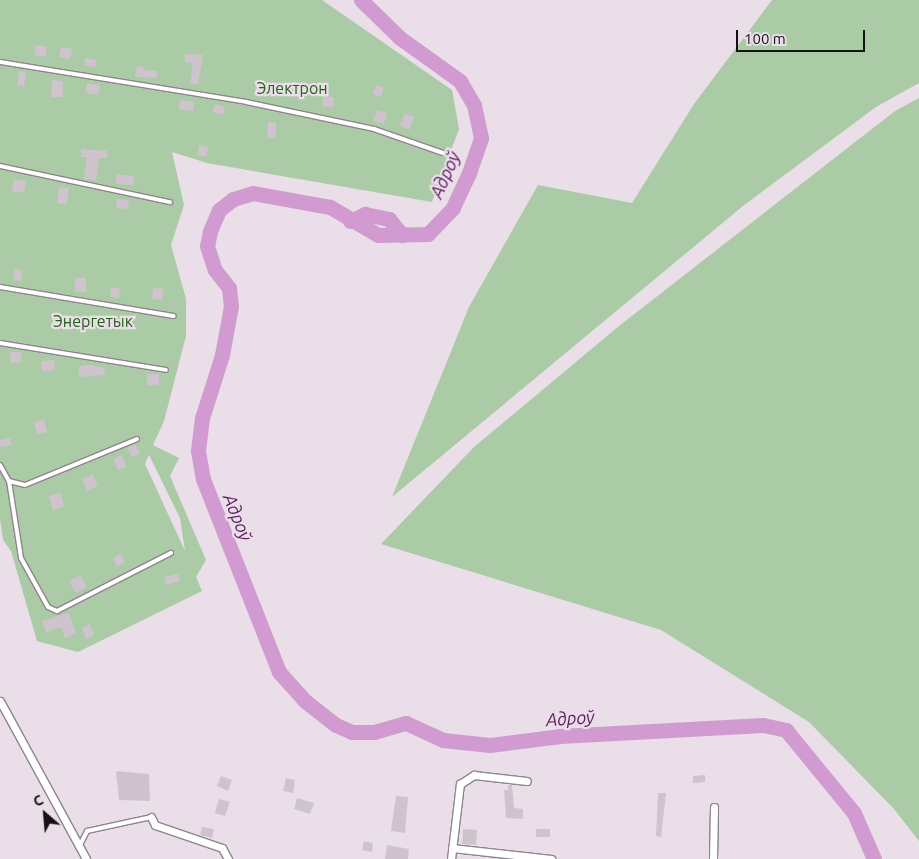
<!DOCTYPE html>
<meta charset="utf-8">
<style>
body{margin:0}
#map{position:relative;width:919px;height:859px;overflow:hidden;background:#eadee9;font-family:Ubuntu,sans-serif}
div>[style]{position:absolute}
.green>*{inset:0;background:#abcaa6}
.river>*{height:15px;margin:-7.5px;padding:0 7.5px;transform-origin:7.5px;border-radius:7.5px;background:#d19ad1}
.building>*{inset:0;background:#cfc4ce}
.roads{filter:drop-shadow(1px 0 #8f848e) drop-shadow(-1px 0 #8f848e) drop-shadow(0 1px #8f848e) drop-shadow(0 -1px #8f848e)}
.lane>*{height:4px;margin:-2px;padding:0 2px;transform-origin:2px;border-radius:2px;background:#fff}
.street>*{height:7px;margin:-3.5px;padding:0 3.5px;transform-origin:3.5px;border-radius:3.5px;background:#fff}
span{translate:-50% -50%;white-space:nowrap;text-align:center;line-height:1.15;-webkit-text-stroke:4.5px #eadee9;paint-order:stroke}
.park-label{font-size:16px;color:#206316}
.water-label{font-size:18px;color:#5c1b5e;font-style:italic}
.north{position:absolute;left:20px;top:789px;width:50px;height:50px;-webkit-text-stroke:4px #eadee9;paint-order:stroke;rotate:333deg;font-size:14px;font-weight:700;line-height:20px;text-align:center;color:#151114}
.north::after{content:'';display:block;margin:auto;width:18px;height:22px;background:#151114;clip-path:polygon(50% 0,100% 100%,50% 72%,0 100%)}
.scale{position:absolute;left:736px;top:30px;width:129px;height:22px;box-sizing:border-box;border:2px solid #151114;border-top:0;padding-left:6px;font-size:15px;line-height:18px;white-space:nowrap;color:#151114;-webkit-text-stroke:4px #eadee9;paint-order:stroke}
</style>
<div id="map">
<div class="green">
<div style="clip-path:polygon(evenodd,0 0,322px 0,452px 90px,459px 129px,432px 202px,207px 163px,172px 152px,184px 205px,171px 245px,186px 299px,186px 336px,164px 421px,153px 445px,179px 458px,170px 476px,206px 560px,196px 577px,202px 591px,78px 652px,37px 641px,11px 551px,3px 540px,0 519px,0 0,149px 455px,180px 518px,185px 551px,145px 464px,149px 455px)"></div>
<div style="clip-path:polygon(772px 0,919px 0,919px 83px,876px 107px,743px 206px,392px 497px,469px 307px,538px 185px,632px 203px,694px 104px)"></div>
<div style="clip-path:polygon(919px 98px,919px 841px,894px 809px,809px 722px,661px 630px,381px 544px,474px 447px,619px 326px,895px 111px)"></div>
</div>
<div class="river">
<div style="left:361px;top:0;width:54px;rotate:44.3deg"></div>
<div style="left:400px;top:38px;width:74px;rotate:35.6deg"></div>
<div style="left:460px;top:81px;width:28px;rotate:60deg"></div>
<div style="left:474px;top:105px;width:34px;rotate:78deg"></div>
<div style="left:481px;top:138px;width:37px;rotate:109deg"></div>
<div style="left:469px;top:173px;width:38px;rotate:115deg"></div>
<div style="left:453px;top:208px;width:36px;rotate:134deg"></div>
<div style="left:428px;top:234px;width:50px;rotate:178.9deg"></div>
<div style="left:378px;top:235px;width:56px;rotate:-149.7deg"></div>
<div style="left:330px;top:207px;width:78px;rotate:-169.7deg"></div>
<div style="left:253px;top:193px;width:21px;rotate:163deg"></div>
<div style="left:233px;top:199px;width:18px;rotate:142deg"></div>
<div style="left:219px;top:210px;width:23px;rotate:113deg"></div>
<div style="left:210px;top:231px;width:15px;rotate:101deg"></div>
<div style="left:207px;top:246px;width:25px;rotate:72deg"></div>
<div style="left:215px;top:270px;width:23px;rotate:52deg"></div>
<div style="left:229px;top:288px;width:18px;rotate:84deg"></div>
<div style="left:231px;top:306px;width:50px;rotate:100.4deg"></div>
<div style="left:222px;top:355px;width:66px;rotate:107.6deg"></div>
<div style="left:202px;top:418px;width:33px;rotate:97deg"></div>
<div style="left:198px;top:451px;width:28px;rotate:80deg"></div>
<div style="left:203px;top:479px;width:207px;rotate:68.5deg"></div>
<div style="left:279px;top:672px;width:39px;rotate:48deg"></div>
<div style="left:305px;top:701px;width:39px;rotate:38deg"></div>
<div style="left:336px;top:725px;width:17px;rotate:24deg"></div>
<div style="left:352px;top:732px;width:22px"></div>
<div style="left:374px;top:732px;width:33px;rotate:-16deg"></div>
<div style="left:406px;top:723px;width:41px;rotate:24.7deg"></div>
<div style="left:443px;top:740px;width:47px;rotate:6.1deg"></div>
<div style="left:490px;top:745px;width:71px;rotate:-7.3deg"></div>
<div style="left:560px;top:736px;width:203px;rotate:-3.1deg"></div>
<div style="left:763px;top:725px;width:24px;rotate:12deg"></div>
<div style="left:786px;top:730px;width:107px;rotate:50.7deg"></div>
<div style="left:854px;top:813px;width:50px;rotate:66.5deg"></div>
<div style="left:350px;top:221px;width:17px;rotate:-25deg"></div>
<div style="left:365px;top:214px;width:25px;rotate:12deg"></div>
<div style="left:389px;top:219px;width:21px;rotate:51deg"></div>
</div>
<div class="building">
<div style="clip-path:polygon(36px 45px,47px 47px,45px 57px,34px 55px)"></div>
<div style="clip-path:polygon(61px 47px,72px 49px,70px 59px,59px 57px)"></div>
<div style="clip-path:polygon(185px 54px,203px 55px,198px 84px,190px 83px,193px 63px,185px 62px)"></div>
<div style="clip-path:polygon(85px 58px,96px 60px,95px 67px,84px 65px)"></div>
<div style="clip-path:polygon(137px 66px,145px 67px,144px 70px,157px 71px,157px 78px,135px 77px)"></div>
<div style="clip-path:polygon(19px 71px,26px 72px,24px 86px,17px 85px)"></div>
<div style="clip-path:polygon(52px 80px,63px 81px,63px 97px,51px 97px)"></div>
<div style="clip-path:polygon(87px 83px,100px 85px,98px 95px,86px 93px)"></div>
<div style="clip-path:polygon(376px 85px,384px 87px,381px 97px,373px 94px)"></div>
<div style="clip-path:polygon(323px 96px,334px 97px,333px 107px,323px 107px)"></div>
<div style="clip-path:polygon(180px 100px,194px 102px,193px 111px,179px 109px)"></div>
<div style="clip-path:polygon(215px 104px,225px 107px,223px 115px,213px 112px)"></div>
<div style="clip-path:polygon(377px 110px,387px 113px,384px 124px,373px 121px)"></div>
<div style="clip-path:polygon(405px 113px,414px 117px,409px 130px,400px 126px)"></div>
<div style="clip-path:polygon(268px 122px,276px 123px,276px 138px,267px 138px)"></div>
<div style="clip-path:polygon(199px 145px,208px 147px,206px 157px,198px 155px)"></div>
<div style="clip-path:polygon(81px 149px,107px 151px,107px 158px,99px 158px,96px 181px,84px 179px,87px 157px,81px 157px)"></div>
<div style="clip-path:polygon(116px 174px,134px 176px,133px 185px,116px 184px)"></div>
<div style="clip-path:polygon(14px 179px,26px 181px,24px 193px,12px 191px)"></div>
<div style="clip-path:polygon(59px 187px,69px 188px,67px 204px,57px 203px)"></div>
<div style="clip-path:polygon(117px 199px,129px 200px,128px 209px,116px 208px)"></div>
<div style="clip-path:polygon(14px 269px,22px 270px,21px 281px,13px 280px)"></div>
<div style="clip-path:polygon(75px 278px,86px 278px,86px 292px,75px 292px)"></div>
<div style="clip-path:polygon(111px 288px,120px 288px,119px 298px,110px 297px)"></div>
<div style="clip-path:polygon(153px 288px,164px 289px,162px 300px,152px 299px)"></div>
<div style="clip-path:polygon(10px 352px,21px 352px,22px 362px,11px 363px)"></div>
<div style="clip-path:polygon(54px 360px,55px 370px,42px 371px,41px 361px)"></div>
<div style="clip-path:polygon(90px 365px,105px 368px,104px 375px,79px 377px,79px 366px)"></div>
<div style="clip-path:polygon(147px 374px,159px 374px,159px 385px,147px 386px)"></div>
<div style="clip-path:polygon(44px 419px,47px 432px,37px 434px,34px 422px)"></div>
<div style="clip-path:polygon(10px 438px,11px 445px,0 447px,0 440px)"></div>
<div style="clip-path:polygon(135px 444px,140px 453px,132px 457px,127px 448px)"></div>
<div style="clip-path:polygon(122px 455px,126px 467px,118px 470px,113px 459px)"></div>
<div style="clip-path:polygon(93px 474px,98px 486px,87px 491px,82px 479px)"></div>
<div style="clip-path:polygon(60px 492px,64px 506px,53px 510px,49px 496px)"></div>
<div style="clip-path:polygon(120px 554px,125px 562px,117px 567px,113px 558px)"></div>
<div style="clip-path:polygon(178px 574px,180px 581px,166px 585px,164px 577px)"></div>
<div style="clip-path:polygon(80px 575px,87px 587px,76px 593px,69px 581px)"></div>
<div style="clip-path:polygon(69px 613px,76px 634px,65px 638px,61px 627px,46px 632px,42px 621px)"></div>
<div style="clip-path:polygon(90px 624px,94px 635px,86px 639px,82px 628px)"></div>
<div style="clip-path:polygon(116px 771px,149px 774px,150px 801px,119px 800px)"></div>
<div style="clip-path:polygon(705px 775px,705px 782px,693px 783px,693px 776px)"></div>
<div style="clip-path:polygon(221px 776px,232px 780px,228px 791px,217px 786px)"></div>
<div style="clip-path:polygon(286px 778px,295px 780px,293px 793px,283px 791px)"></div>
<div style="clip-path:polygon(508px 785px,512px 785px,514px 808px,523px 809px,523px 819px,506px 818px,504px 790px,508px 790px)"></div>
<div style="clip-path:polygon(658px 793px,666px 793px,661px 837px,656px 836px)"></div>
<div style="clip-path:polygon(396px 796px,408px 797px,405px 833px,391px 831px)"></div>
<div style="clip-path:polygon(297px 798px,314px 803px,310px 814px,294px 809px)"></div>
<div style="clip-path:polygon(219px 799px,230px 802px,225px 816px,215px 813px)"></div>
<div style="clip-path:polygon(202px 827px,214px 829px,212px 838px,200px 835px)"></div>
<div style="clip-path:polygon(463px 829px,477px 830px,476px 845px,462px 844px)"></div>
<div style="clip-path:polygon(536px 829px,550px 829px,550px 837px,536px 837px)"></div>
<div style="clip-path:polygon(364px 841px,373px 843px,372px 852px,362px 850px)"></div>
<div style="clip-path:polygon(387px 845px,409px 849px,408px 859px,385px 859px)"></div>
</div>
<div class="roads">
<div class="lane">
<div style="left:0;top:62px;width:249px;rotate:9.2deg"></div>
<div style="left:246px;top:102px;width:131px;rotate:11.9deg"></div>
<div style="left:374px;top:129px;width:73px;rotate:19.2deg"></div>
<div style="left:0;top:166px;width:174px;rotate:12deg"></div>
<div style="left:0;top:287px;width:176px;rotate:9.5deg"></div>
<div style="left:0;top:343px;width:168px;rotate:9.2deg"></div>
<div style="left:0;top:465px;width:18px;rotate:61deg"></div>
<div style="left:9px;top:481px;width:16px;rotate:14deg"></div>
<div style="left:25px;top:485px;width:121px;rotate:-22.3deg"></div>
<div style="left:9px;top:481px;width:78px;rotate:81.1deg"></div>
<div style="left:21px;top:558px;width:56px;rotate:61.1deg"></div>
<div style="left:48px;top:607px;width:10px;rotate:24deg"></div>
<div style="left:57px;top:611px;width:128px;rotate:-27deg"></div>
<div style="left:80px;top:845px;width:16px;rotate:-63deg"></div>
<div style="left:87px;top:831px;width:66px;rotate:-12.3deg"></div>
</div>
<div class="street">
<div style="left:0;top:701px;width:180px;rotate:61.4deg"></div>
<div style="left:151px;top:817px;width:9px;rotate:63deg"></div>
<div style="left:155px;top:825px;width:71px;rotate:18.9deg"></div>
<div style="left:222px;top:848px;width:13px;rotate:61deg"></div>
<div style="left:452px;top:848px;width:100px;rotate:6.3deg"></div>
<div style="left:451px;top:859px;width:76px;rotate:-83.2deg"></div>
<div style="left:460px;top:784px;width:17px;rotate:-33deg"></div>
<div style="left:474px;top:775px;width:53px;rotate:6.5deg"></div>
<div style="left:713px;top:859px;width:52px;rotate:-88.9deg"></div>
</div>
</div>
<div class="park-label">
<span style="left:292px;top:88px">Электрон</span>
<span style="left:93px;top:321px">Энергетык</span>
</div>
<div class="water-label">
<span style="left:445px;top:175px;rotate:-66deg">Адроў</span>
<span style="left:238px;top:517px;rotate:68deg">Адроў</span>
<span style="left:570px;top:718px;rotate:-4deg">Адроў</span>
</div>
<div class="north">С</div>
<div class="scale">100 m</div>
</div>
